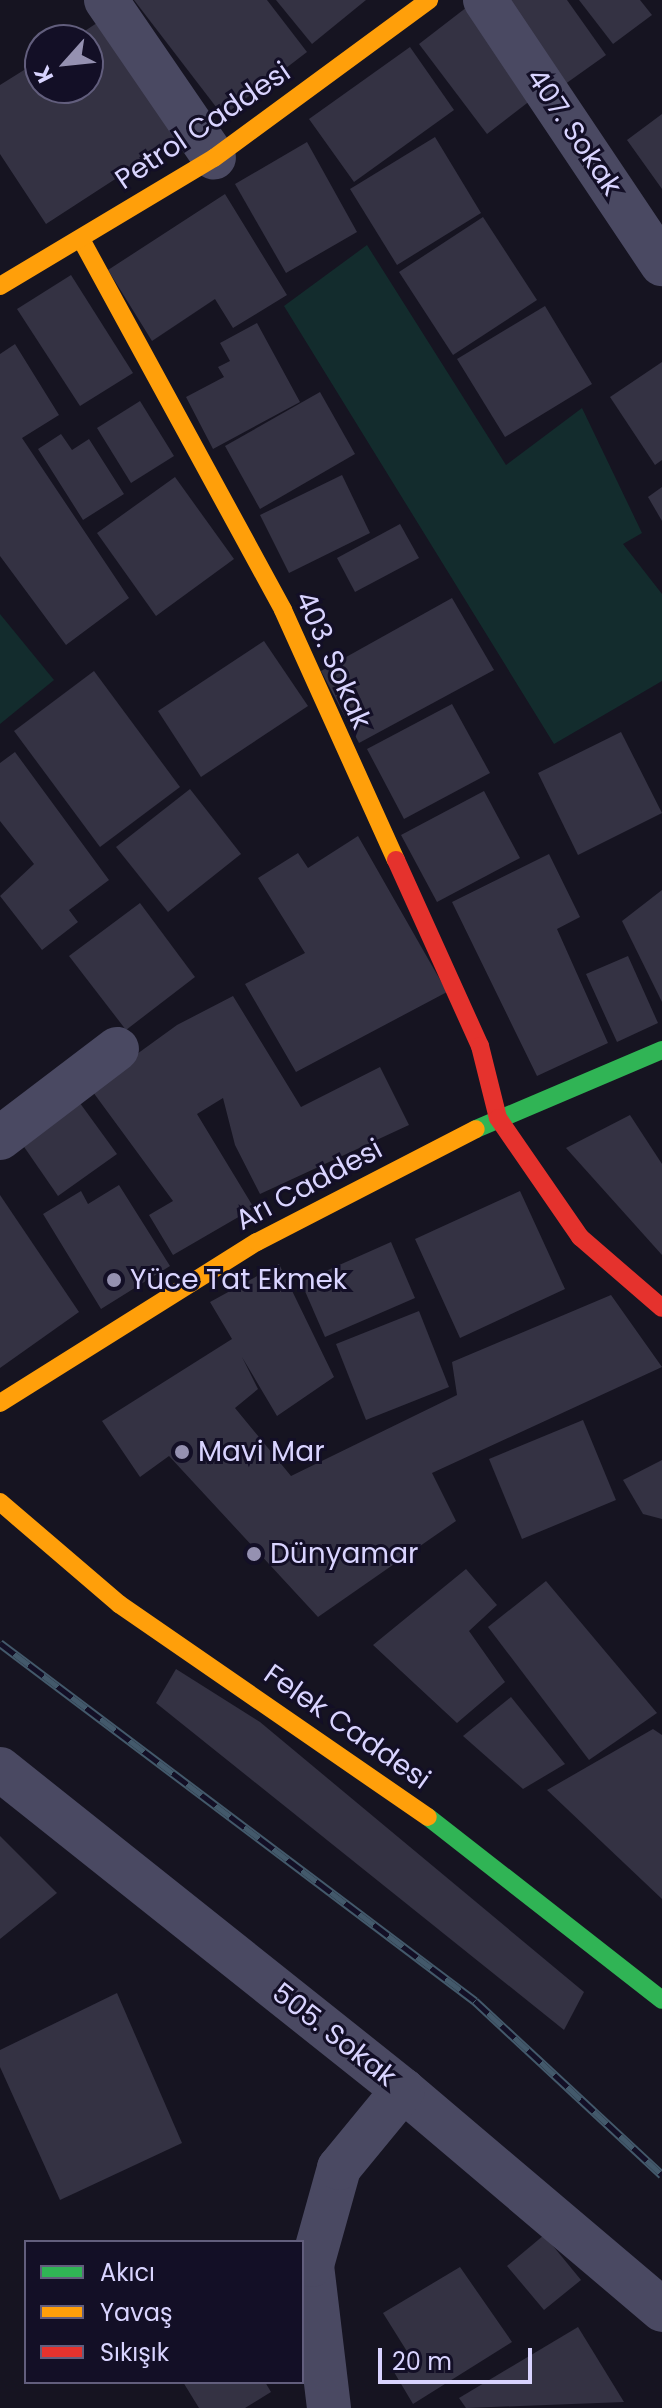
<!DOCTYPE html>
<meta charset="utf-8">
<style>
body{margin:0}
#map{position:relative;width:662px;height:2408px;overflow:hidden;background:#161421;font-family:Poppins,sans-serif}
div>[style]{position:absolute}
.green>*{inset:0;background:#132c2d}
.building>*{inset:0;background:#343243}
.street>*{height:44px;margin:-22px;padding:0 22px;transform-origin:22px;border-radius:22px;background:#4a4962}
.fast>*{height:18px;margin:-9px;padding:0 9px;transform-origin:9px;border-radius:9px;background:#30b455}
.slow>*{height:18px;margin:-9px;padding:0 9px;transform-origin:9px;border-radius:9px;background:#ff9f0a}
.jam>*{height:18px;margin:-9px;padding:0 9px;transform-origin:9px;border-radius:9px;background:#e5322d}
.rail>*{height:9px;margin-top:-4.5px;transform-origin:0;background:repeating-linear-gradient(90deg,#130f26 0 18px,#43596b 0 36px);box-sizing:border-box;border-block:2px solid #43596b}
.dots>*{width:22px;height:22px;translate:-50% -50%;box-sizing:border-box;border:4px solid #130f26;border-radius:50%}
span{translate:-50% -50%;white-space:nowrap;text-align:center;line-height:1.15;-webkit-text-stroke:6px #130f26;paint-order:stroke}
.street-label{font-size:28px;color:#d9d4ff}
.poi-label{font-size:28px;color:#d9d4ff}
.left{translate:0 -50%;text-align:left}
.legend{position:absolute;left:24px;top:2240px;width:280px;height:144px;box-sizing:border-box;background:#130f26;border:2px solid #625e7d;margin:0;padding:10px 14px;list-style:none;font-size:24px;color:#d9d4ff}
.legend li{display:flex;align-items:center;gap:16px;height:40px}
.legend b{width:40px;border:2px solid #625e7d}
.north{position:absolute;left:24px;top:24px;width:80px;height:80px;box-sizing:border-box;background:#130f26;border:2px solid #625e7d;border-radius:50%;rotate:243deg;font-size:22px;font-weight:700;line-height:32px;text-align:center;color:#d9d4ff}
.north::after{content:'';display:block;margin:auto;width:28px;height:36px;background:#9591b1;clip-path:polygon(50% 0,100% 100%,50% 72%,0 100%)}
.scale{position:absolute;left:378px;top:2348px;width:154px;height:36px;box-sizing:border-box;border:4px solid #d9d4ff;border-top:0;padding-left:10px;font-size:24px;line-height:28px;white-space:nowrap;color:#d9d4ff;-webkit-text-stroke:6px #130f26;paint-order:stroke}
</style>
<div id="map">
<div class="green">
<div style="clip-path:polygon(367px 245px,506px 465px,582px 408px,642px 533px,623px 544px,662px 594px,662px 681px,554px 744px,284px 306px)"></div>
<div style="clip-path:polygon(0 614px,54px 680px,0 724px)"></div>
</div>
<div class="building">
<div style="clip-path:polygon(134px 0,267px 0,307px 52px,223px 116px)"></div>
<div style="clip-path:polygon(276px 0,366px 0,312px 44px)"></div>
<div style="clip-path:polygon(501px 0,567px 0,606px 55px,561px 87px)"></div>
<div style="clip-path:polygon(579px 0,640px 0,652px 15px,613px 44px)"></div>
<div style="clip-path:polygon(467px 7px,535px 97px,487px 134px,419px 44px)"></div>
<div style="clip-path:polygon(103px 19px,180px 137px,46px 224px,0 154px,0 85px,40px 60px,40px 88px,88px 88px,88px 40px,71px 40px)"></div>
<div style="clip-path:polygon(410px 47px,454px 110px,354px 182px,309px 119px)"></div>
<div style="clip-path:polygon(662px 114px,662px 189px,627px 140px)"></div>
<div style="clip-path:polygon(435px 137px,481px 213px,397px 265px,350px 189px)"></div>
<div style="clip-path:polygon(307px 142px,357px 232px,286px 273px,235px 184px)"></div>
<div style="clip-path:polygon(225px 194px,287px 295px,233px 328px,215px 299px,152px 341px,108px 270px)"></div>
<div style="clip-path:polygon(483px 217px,537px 300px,453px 355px,399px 272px)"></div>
<div style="clip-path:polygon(71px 275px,133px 373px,80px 406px,17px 309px)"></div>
<div style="clip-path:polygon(545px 306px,592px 384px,505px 437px,457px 359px)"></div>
<div style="clip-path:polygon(257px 323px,300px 402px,213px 449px,186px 397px,224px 377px,218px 367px,230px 361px,220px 343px)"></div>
<div style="clip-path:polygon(15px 344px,59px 415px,22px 438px,129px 598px,66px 645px,0 556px,0 354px)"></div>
<div style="clip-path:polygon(662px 362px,662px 460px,655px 465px,610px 397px)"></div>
<div style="clip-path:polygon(320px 392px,355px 454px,260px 509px,225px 446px)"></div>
<div style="clip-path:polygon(140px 401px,174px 456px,131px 483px,97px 428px)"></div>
<div style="clip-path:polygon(61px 434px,72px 450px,89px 439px,124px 494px,83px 520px,38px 449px)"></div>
<div style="clip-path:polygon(342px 475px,370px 533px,289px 573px,260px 515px)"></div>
<div style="clip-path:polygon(175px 477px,234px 559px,156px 616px,97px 533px)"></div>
<div style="clip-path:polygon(662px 487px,662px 521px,648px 497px)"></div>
<div style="clip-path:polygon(400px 524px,419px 558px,355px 592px,337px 558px)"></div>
<div style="clip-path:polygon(452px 598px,494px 670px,359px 743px,321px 671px)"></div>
<div style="clip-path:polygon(264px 641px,308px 706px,201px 777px,158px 711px)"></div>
<div style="clip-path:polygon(94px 671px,180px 787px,100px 847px,14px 731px)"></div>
<div style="clip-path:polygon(452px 704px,490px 773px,404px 819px,367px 749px)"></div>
<div style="clip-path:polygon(621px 732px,662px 813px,578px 855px,538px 773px)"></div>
<div style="clip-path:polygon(15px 752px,109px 880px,69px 910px,78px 922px,42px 950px,0 896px,34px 864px,0 821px,0 763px)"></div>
<div style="clip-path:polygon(190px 789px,241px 854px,168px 912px,116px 847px)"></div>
<div style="clip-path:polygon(484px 791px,520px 858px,437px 902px,401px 835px)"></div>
<div style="clip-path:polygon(358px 836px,447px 992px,296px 1072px,245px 984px,305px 953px,258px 878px,298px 853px,308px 868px)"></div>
<div style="clip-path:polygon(549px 854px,580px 917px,557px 929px,608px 1043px,537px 1076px,452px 902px)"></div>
<div style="clip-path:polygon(662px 890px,662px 1002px,622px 921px)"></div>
<div style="clip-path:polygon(140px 903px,195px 977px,126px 1030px,69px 956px)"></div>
<div style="clip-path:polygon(628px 956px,658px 1023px,617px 1042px,586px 974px)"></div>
<div style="clip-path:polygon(233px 996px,301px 1107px,380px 1067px,409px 1125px,260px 1194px,235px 1145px,223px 1098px,197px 1114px,254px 1208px,173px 1255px,149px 1215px,173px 1201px,90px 1088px,177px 1025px)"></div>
<div style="clip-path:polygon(77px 1099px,117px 1154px,58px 1196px,20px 1141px)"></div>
<div style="clip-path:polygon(630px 1115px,662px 1164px,662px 1255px,566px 1148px)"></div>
<div style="clip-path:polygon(119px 1185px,170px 1266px,101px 1309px,43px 1214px,81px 1191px,88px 1204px)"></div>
<div style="clip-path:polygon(520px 1191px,565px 1289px,460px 1338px,415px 1239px)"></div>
<div style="clip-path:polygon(0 1195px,79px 1312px,0 1368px)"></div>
<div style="clip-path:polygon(391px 1242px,415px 1298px,325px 1337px,301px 1282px)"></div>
<div style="clip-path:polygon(279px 1264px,334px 1377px,277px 1416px,242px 1357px,258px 1389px,235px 1408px,291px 1476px,457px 1395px,452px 1362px,611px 1295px,662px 1367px,432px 1473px,456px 1521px,318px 1617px,169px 1456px,140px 1477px,102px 1421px,232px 1339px,210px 1302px)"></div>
<div style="clip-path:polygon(419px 1311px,449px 1387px,366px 1420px,336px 1344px)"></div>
<div style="clip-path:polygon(583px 1420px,616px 1500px,522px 1539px,489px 1459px)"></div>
<div style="clip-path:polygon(662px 1460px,662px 1519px,643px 1514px,623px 1480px)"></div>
<div style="clip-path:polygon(466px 1569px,497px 1605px,469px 1631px,505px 1682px,457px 1723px,373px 1645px)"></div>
<div style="clip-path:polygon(546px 1581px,657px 1713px,589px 1760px,488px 1627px)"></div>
<div style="clip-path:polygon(176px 1669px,260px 1722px,584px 1992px,564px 2030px,156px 1703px)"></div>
<div style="clip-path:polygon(511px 1697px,565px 1764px,523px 1789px,463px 1736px)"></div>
<div style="clip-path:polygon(653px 1729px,662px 1735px,662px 1899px,547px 1790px)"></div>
<div style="clip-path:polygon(0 1836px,57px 1893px,0 1939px)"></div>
<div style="clip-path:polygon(117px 1993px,182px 2143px,60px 2200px,0 2067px,0 2050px)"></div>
<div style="clip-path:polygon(544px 2235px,581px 2280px,544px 2310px,507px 2266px)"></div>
<div style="clip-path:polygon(460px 2267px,512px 2342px,413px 2404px,394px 2372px,413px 2361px,383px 2313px)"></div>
<div style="clip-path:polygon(578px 2327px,624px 2402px,466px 2408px,459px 2398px)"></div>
<div style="clip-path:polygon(183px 2382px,265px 2382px,271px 2392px,245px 2408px,199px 2408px)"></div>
</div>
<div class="street">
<div style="left:106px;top:0;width:191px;rotate:55.6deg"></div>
<div style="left:485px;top:0;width:318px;rotate:56.2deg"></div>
<div style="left:0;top:1138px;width:147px;rotate:-37.3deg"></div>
<div style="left:0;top:1769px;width:515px;rotate:38.54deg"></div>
<div style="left:403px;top:2090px;width:340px;rotate:40.3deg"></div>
<div style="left:329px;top:2408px;width:144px;rotate:-96.8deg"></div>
<div style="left:312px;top:2265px;width:101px;rotate:-74.4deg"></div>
<div style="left:339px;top:2168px;width:101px;rotate:-50.6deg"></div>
</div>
<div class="fast">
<div style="left:476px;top:1129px;width:202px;rotate:-23deg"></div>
<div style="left:428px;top:1817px;width:297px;rotate:38deg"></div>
</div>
<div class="slow">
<div style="left:82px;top:241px;width:420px;rotate:61.4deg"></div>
<div style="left:283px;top:610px;width:274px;rotate:65.7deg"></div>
<div style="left:0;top:286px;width:249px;rotate:-30.9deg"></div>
<div style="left:214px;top:158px;width:267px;rotate:-36.3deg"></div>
<div style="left:0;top:1403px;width:303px;rotate:-32.1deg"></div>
<div style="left:257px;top:1242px;width:246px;rotate:-27.3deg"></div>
<div style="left:0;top:1502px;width:157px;rotate:40.6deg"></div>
<div style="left:119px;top:1604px;width:375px;rotate:34.6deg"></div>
</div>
<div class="jam">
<div style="left:396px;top:860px;width:204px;rotate:65.7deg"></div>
<div style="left:480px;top:1046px;width:74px;rotate:76deg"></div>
<div style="left:498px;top:1118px;width:145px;rotate:55.4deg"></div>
<div style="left:580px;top:1237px;width:108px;rotate:40.9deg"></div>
</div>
<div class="rail">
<div style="left:0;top:1643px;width:595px;rotate:37deg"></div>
<div style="left:475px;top:2001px;width:255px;rotate:42.9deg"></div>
</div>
<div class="dots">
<div style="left:114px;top:1280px;background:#9591b1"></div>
<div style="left:182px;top:1452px;background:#9591b1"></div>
<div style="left:254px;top:1554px;background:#9591b1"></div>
</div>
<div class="street-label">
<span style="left:203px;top:126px;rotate:-34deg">Petrol Caddesi</span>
<span style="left:574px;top:132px;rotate:56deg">407. Sokak</span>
<span style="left:333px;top:660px;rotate:66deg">403. Sokak</span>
<span style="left:309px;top:1185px;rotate:-28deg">Arı Caddesi</span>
<span style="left:347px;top:1727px;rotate:35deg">Felek Caddesi</span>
<span style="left:334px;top:2035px;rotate:38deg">505. Sokak</span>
</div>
<div class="poi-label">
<span class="left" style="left:130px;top:1280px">Yüce Tat Ekmek</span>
<span class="left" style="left:198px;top:1452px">Mavi Mar</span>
<span class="left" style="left:270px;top:1554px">Dünyamar</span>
</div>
<ul class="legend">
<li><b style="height:10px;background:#30b455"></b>Akıcı</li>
<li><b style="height:10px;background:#ff9f0a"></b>Yavaş</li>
<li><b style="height:10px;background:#e5322d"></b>Sıkışık</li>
</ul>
<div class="north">K</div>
<div class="scale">20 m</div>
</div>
